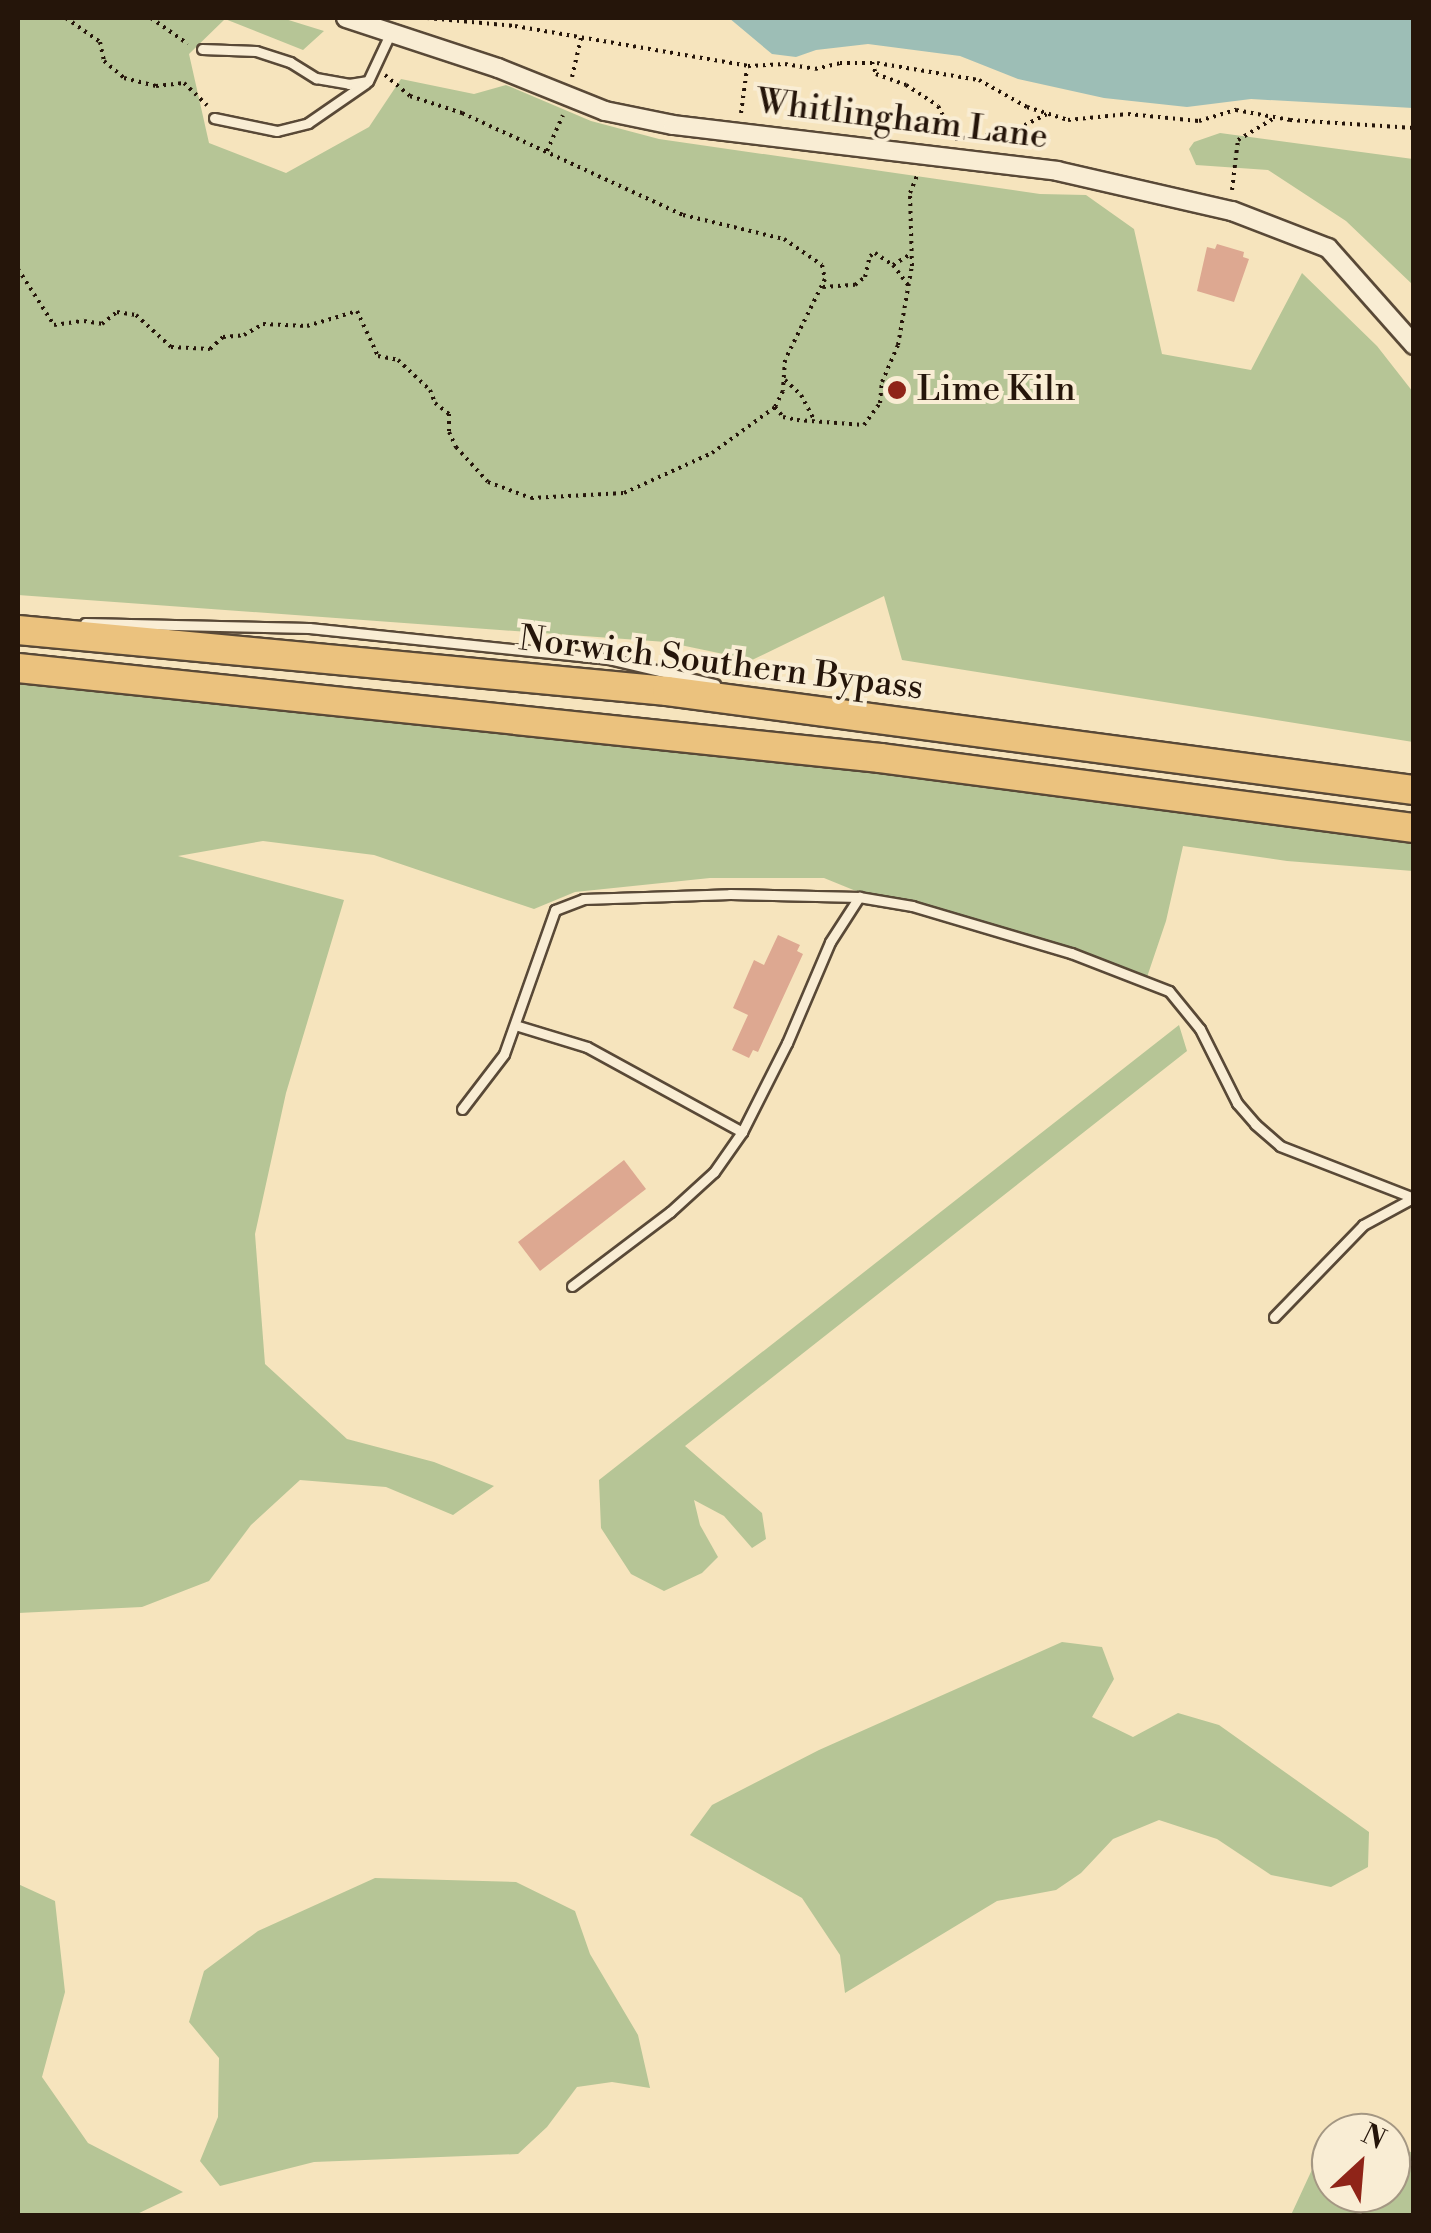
<!DOCTYPE html>
<style>
body{margin:0}
#map{position:relative;width:1431px;height:2233px;overflow:hidden;background:#f6e4bd;font-family:"Libre Bodoni",serif}
div>[style]{position:absolute}
.green>*{inset:0;background:#b6c596}
.water>*{inset:0;background:#9dbeb6}
.building>*{inset:0;background:#dda891}
.path>*{height:4px;margin-top:-2px;transform-origin:0;background:repeating-linear-gradient(90deg,#25150a 0 2.5px,transparent 0 7.5px)}
.roads{filter:drop-shadow(2px 0 #594937) drop-shadow(-2px 0 #594937) drop-shadow(0 2px #594937) drop-shadow(0 -2px #594937)}
.service>*{height:9px;margin:-4.5px;padding:0 4.5px;transform-origin:4.5px;border-radius:4.5px;background:#f9edd4}
.minor>*{height:18px;margin:-9px;padding:0 9px;transform-origin:9px;border-radius:9px;background:#f9edd4}
.trunk>*{height:28px;margin:-14px;padding:0 14px;transform-origin:14px;border-radius:14px;background:#ebc27e}
.dots>*{width:28px;height:28px;translate:-50% -50%;box-sizing:border-box;border:5px solid #f9edd4;border-radius:50%}
span{translate:-50% -50%;white-space:nowrap;text-align:center;line-height:1.15;-webkit-text-stroke:8px #f9edd4;paint-order:stroke}
.street-label{font-size:35px;color:#25150a}
.poi-label{font-size:35px;color:#25150a}
.left{translate:0 -50%;text-align:left}
.frame{position:absolute;inset:0;border:20px solid #25150a;pointer-events:none}
.north{position:absolute;left:1311px;top:2113px;width:100px;height:100px;box-sizing:border-box;background:#f9edd4;border:2px solid #a49783;border-radius:50%;rotate:26deg;font-size:28px;font-weight:700;line-height:40px;text-align:center;color:#25150a}
.north::after{content:'';display:block;margin:auto;width:35px;height:45px;background:#8f2418;clip-path:polygon(50% 0,100% 100%,50% 72%,0 100%)}
</style>
<div id="map">
<div class="green">
<div style="clip-path:polygon(18px 18px,282px 18px,324px 31px,303px 50px,225px 19px,189px 54px,209px 143px,286px 173px,369px 127px,401px 79px,474px 94px,506px 85px,591px 121px,659px 139px,1040px 194px,1086px 195px,1134px 229px,1162px 354px,1251px 370px,1302px 273px,1377px 346px,1413px 392px,1413px 742px,902px 660px,884px 596px,752px 660px,666px 642px,18px 595px)"></div>
<div style="clip-path:polygon(1220px 133px,1413px 159px,1413px 285px,1346px 221px,1268px 170px,1196px 165px,1189px 149px,1194px 142px)"></div>
<div style="clip-path:polygon(18px 676px,879px 765px,1413px 839px,1413px 871px,1287px 861px,1183px 846px,1166px 921px,1146px 980px,1071px 953px,878px 900px,824px 878px,710px 878px,575px 892px,534px 909px,374px 855px,263px 841px,178px 856px,344px 900px,286px 1093px,255px 1234px,265px 1364px,347px 1439px,434px 1462px,494px 1486px,453px 1515px,386px 1487px,300px 1480px,251px 1525px,209px 1581px,142px 1607px,18px 1613px)"></div>
<div style="clip-path:polygon(1179px 1025px,1187px 1051px,685px 1446px,762px 1513px,766px 1539px,752px 1548px,724px 1516px,694px 1500px,700px 1525px,718px 1557px,702px 1573px,664px 1591px,631px 1574px,601px 1528px,599px 1480px)"></div>
<div style="clip-path:polygon(1062px 1642px,1102px 1647px,1114px 1679px,1092px 1717px,1133px 1737px,1178px 1713px,1219px 1725px,1369px 1832px,1368px 1867px,1331px 1887px,1271px 1875px,1217px 1839px,1159px 1820px,1113px 1839px,1081px 1873px,1056px 1890px,997px 1901px,845px 1993px,840px 1955px,802px 1898px,690px 1835px,712px 1805px,819px 1750px)"></div>
<div style="clip-path:polygon(375px 1878px,516px 1882px,575px 1911px,590px 1954px,638px 2035px,650px 2088px,612px 2082px,577px 2087px,547px 2127px,518px 2154px,314px 2162px,220px 2186px,200px 2161px,218px 2117px,219px 2058px,189px 2022px,204px 1971px,258px 1931px)"></div>
<div style="clip-path:polygon(18px 1884px,55px 1901px,65px 1992px,42px 2077px,88px 2143px,183px 2192px,135px 2215px,18px 2215px)"></div>
<div style="clip-path:polygon(1391px 2151px,1413px 2152px,1413px 2215px,1291px 2215px,1316px 2161px,1331px 2156px,1331px 2193px,1391px 2193px)"></div>
</div>
<div class="water">
<div style="clip-path:polygon(729px 18px,1413px 18px,1413px 108px,1251px 99px,1187px 107px,1104px 98px,1018px 79px,960px 56px,868px 44px,816px 50px,796px 57px,772px 54px)"></div>
</div>
<div class="building">
<div style="clip-path:polygon(1217px 244px,1244px 252px,1243px 257px,1249px 259px,1234px 302px,1197px 291px,1207px 247px,1215px 249px)"></div>
<div style="clip-path:polygon(778px 935px,800px 945px,797px 951px,803px 954px,758px 1052px,753px 1050px,749px 1058px,732px 1050px,748px 1015px,733px 1008px,754px 960px,764px 965px)"></div>
<div style="clip-path:polygon(624px 1160px,646px 1189px,540px 1271px,518px 1242px)"></div>
</div>
<div class="path">
<div style="left:66px;top:18px;width:42px;rotate:35.2deg"></div>
<div style="left:100px;top:42px;width:19px;rotate:78deg"></div>
<div style="left:104px;top:61px;width:26px;rotate:40deg"></div>
<div style="left:124px;top:78px;width:33px;rotate:14deg"></div>
<div style="left:156px;top:86px;width:28px;rotate:-6deg"></div>
<div style="left:184px;top:83px;width:32px;rotate:44deg"></div>
<div style="left:151px;top:18px;width:45px;rotate:35.1deg"></div>
<div style="left:427px;top:18px;width:88px;rotate:5.2deg"></div>
<div style="left:515px;top:26px;width:236px;rotate:9.7deg"></div>
<div style="left:748px;top:66px;width:37px;rotate:-3deg"></div>
<div style="left:785px;top:64px;width:30px;rotate:9deg"></div>
<div style="left:815px;top:69px;width:26px;rotate:-13deg"></div>
<div style="left:840px;top:63px;width:37px"></div>
<div style="left:877px;top:63px;width:103px;rotate:9.5deg"></div>
<div style="left:979px;top:80px;width:55px;rotate:29.4deg"></div>
<div style="left:1027px;top:107px;width:43px;rotate:17.6deg"></div>
<div style="left:1068px;top:120px;width:60px;rotate:-5.7deg"></div>
<div style="left:1128px;top:114px;width:71px;rotate:5.6deg"></div>
<div style="left:1199px;top:121px;width:39px;rotate:-17deg"></div>
<div style="left:1236px;top:110px;width:55px;rotate:10.5deg"></div>
<div style="left:1290px;top:120px;width:124px;rotate:3.7deg"></div>
<div style="left:872px;top:62px;width:13px;rotate:72deg"></div>
<div style="left:876px;top:74px;width:32px;rotate:20deg"></div>
<div style="left:906px;top:85px;width:38px;rotate:33deg"></div>
<div style="left:938px;top:106px;width:37px;rotate:63deg"></div>
<div style="left:955px;top:139px;width:56px;rotate:-7.1deg"></div>
<div style="left:1011px;top:132px;width:40px;rotate:-26.6deg"></div>
<div style="left:385px;top:75px;width:33px;rotate:40deg"></div>
<div style="left:410px;top:96px;width:55px;rotate:18.1deg"></div>
<div style="left:462px;top:113px;width:243px;rotate:24.8deg"></div>
<div style="left:683px;top:215px;width:104px;rotate:13.4deg"></div>
<div style="left:784px;top:239px;width:46px;rotate:34.4deg"></div>
<div style="left:822px;top:265px;width:14px;rotate:78deg"></div>
<div style="left:825px;top:279px;width:90px;rotate:116.3deg"></div>
<div style="left:785px;top:360px;width:31px;rotate:94deg"></div>
<div style="left:783px;top:391px;width:18px;rotate:117deg"></div>
<div style="left:572px;top:77px;width:40px;rotate:-77deg"></div>
<div style="left:741px;top:113px;width:45px;rotate:-82.4deg"></div>
<div style="left:547px;top:151px;width:39px;rotate:-66deg"></div>
<div style="left:1232px;top:190px;width:50px;rotate:-83.2deg"></div>
<div style="left:1238px;top:140px;width:44px;rotate:-31.2deg"></div>
<div style="left:893px;top:265px;width:19px;rotate:-32deg"></div>
<div style="left:18px;top:269px;width:67px;rotate:57.3deg"></div>
<div style="left:54px;top:325px;width:30px;rotate:-8deg"></div>
<div style="left:84px;top:321px;width:18px;rotate:9deg"></div>
<div style="left:102px;top:324px;width:19px;rotate:-39deg"></div>
<div style="left:117px;top:312px;width:19px;rotate:9deg"></div>
<div style="left:136px;top:315px;width:47px;rotate:42.4deg"></div>
<div style="left:171px;top:347px;width:39px;rotate:3deg"></div>
<div style="left:210px;top:349px;width:18px;rotate:-43deg"></div>
<div style="left:223px;top:337px;width:21px;rotate:-5deg"></div>
<div style="left:244px;top:335px;width:22px;rotate:-30deg"></div>
<div style="left:263px;top:324px;width:44px;rotate:2.6deg"></div>
<div style="left:307px;top:326px;width:52px;rotate:-16.7deg"></div>
<div style="left:357px;top:311px;width:50px;rotate:65deg"></div>
<div style="left:378px;top:356px;width:20px;rotate:11deg"></div>
<div style="left:398px;top:360px;width:44px;rotate:43.2deg"></div>
<div style="left:430px;top:390px;width:14px;rotate:69deg"></div>
<div style="left:435px;top:403px;width:18px;rotate:38deg"></div>
<div style="left:449px;top:414px;width:18px;rotate:90deg"></div>
<div style="left:449px;top:432px;width:17px;rotate:65deg"></div>
<div style="left:456px;top:447px;width:47px;rotate:47.6deg"></div>
<div style="left:488px;top:482px;width:46px;rotate:20.4deg"></div>
<div style="left:531px;top:498px;width:93px;rotate:-3.1deg"></div>
<div style="left:624px;top:493px;width:97px;rotate:-24.4deg"></div>
<div style="left:712px;top:453px;width:78px;rotate:-36.1deg"></div>
<div style="left:775px;top:407px;width:13px;rotate:51deg"></div>
<div style="left:783px;top:417px;width:14px;rotate:12deg"></div>
<div style="left:797px;top:420px;width:67px;rotate:4.3deg"></div>
<div style="left:864px;top:425px;width:27px;rotate:-54deg"></div>
<div style="left:880px;top:403px;width:21px;rotate:-85deg"></div>
<div style="left:882px;top:382px;width:40px;rotate:-66.6deg"></div>
<div style="left:898px;top:345px;width:80px;rotate:-80deg"></div>
<div style="left:912px;top:266px;width:73px;rotate:-91.6deg"></div>
<div style="left:910px;top:193px;width:22px;rotate:-68deg"></div>
<div style="left:823px;top:287px;width:32px;rotate:-4deg"></div>
<div style="left:855px;top:285px;width:13px;rotate:-39deg"></div>
<div style="left:865px;top:277px;width:22px;rotate:-77deg"></div>
<div style="left:870px;top:256px;width:6px;rotate:-31deg"></div>
<div style="left:875px;top:253px;width:22px;rotate:34deg"></div>
<div style="left:893px;top:265px;width:25px;rotate:53deg"></div>
<div style="left:785px;top:380px;width:22px;rotate:43deg"></div>
<div style="left:801px;top:395px;width:27px;rotate:62deg"></div>
</div>
<div class="roads">
<div class="service">
<div style="left:202px;top:49px;width:54px;rotate:2.1deg"></div>
<div style="left:256px;top:51px;width:36px;rotate:18deg"></div>
<div style="left:290px;top:62px;width:31px;rotate:32deg"></div>
<div style="left:316px;top:78px;width:34px;rotate:10deg"></div>
<div style="left:349px;top:84px;width:19px;rotate:-9deg"></div>
<div style="left:368px;top:81px;width:54px;rotate:-64.9deg"></div>
<div style="left:214px;top:118px;width:64px;rotate:11.7deg"></div>
<div style="left:277px;top:131px;width:32px;rotate:-14deg"></div>
<div style="left:308px;top:123px;width:70px;rotate:-34.6deg"></div>
<div style="left:85px;top:623px;width:224px;rotate:1.3deg"></div>
<div style="left:309px;top:628px;width:302px;rotate:5.9deg"></div>
<div style="left:609px;top:659px;width:109px;rotate:13.3deg"></div>
<div style="left:515px;top:1025px;width:75px;rotate:17deg"></div>
<div style="left:587px;top:1047px;width:177px;rotate:28.7deg"></div>
<div style="left:462px;top:1109px;width:69px;rotate:-52.6deg"></div>
<div style="left:504px;top:1054px;width:153px;rotate:-70.5deg"></div>
<div style="left:555px;top:910px;width:30px;rotate:-21deg"></div>
<div style="left:583px;top:899px;width:147px;rotate:-1.9deg"></div>
<div style="left:730px;top:894px;width:129px;rotate:1.3deg"></div>
<div style="left:572px;top:1286px;width:123px;rotate:-37.1deg"></div>
<div style="left:670px;top:1212px;width:59px;rotate:-42.3deg"></div>
<div style="left:714px;top:1172px;width:49px;rotate:-55deg"></div>
<div style="left:742px;top:1132px;width:100px;rotate:-63.2deg"></div>
<div style="left:787px;top:1043px;width:110px;rotate:-66.9deg"></div>
<div style="left:830px;top:942px;width:54px;rotate:-57.2deg"></div>
<div style="left:859px;top:897px;width:54px;rotate:9.6deg"></div>
<div style="left:912px;top:906px;width:166px;rotate:16.5deg"></div>
<div style="left:1071px;top:953px;width:105px;rotate:21.2deg"></div>
<div style="left:1169px;top:991px;width:49px;rotate:50.8deg"></div>
<div style="left:1200px;top:1029px;width:83px;rotate:63.4deg"></div>
<div style="left:1237px;top:1103px;width:28px;rotate:49deg"></div>
<div style="left:1255px;top:1124px;width:33px;rotate:41deg"></div>
<div style="left:1280px;top:1146px;width:144px;rotate:21.2deg"></div>
<div style="left:1274px;top:1317px;width:128px;rotate:-45.9deg"></div>
<div style="left:1363px;top:1225px;width:57px;rotate:-28.4deg"></div>
</div>
<div class="minor">
<div style="left:346px;top:18px;width:160px;rotate:18.2deg"></div>
<div style="left:498px;top:68px;width:115px;rotate:21.9deg"></div>
<div style="left:605px;top:111px;width:69px;rotate:11.6deg"></div>
<div style="left:673px;top:125px;width:387px;rotate:6.8deg"></div>
<div style="left:1057px;top:171px;width:180px;rotate:12.9deg"></div>
<div style="left:1232px;top:211px;width:103px;rotate:21.1deg"></div>
<div style="left:1328px;top:248px;width:130px;rotate:48.4deg"></div>
</div>
<div class="trunk">
<div style="left:18px;top:630px;width:652px;rotate:5.37deg"></div>
<div style="left:667px;top:691px;width:754px;rotate:7.55deg"></div>
<div style="left:18px;top:668px;width:867px;rotate:5.96deg"></div>
<div style="left:880px;top:758px;width:539px;rotate:7.47deg"></div>
</div>
</div>
<div class="dots">
<div style="left:897px;top:390px;background:#8f2418"></div>
</div>
<div class="street-label">
<span style="left:902px;top:120px;rotate:7deg">Whitlingham Lane</span>
<span style="left:721px;top:664px;rotate:7deg">Norwich Southern Bypass</span>
</div>
<div class="poi-label">
<span class="left" style="left:917px;top:390px">Lime Kiln</span>
</div>
<div class="frame"></div>
<div class="north">N</div>
</div>
